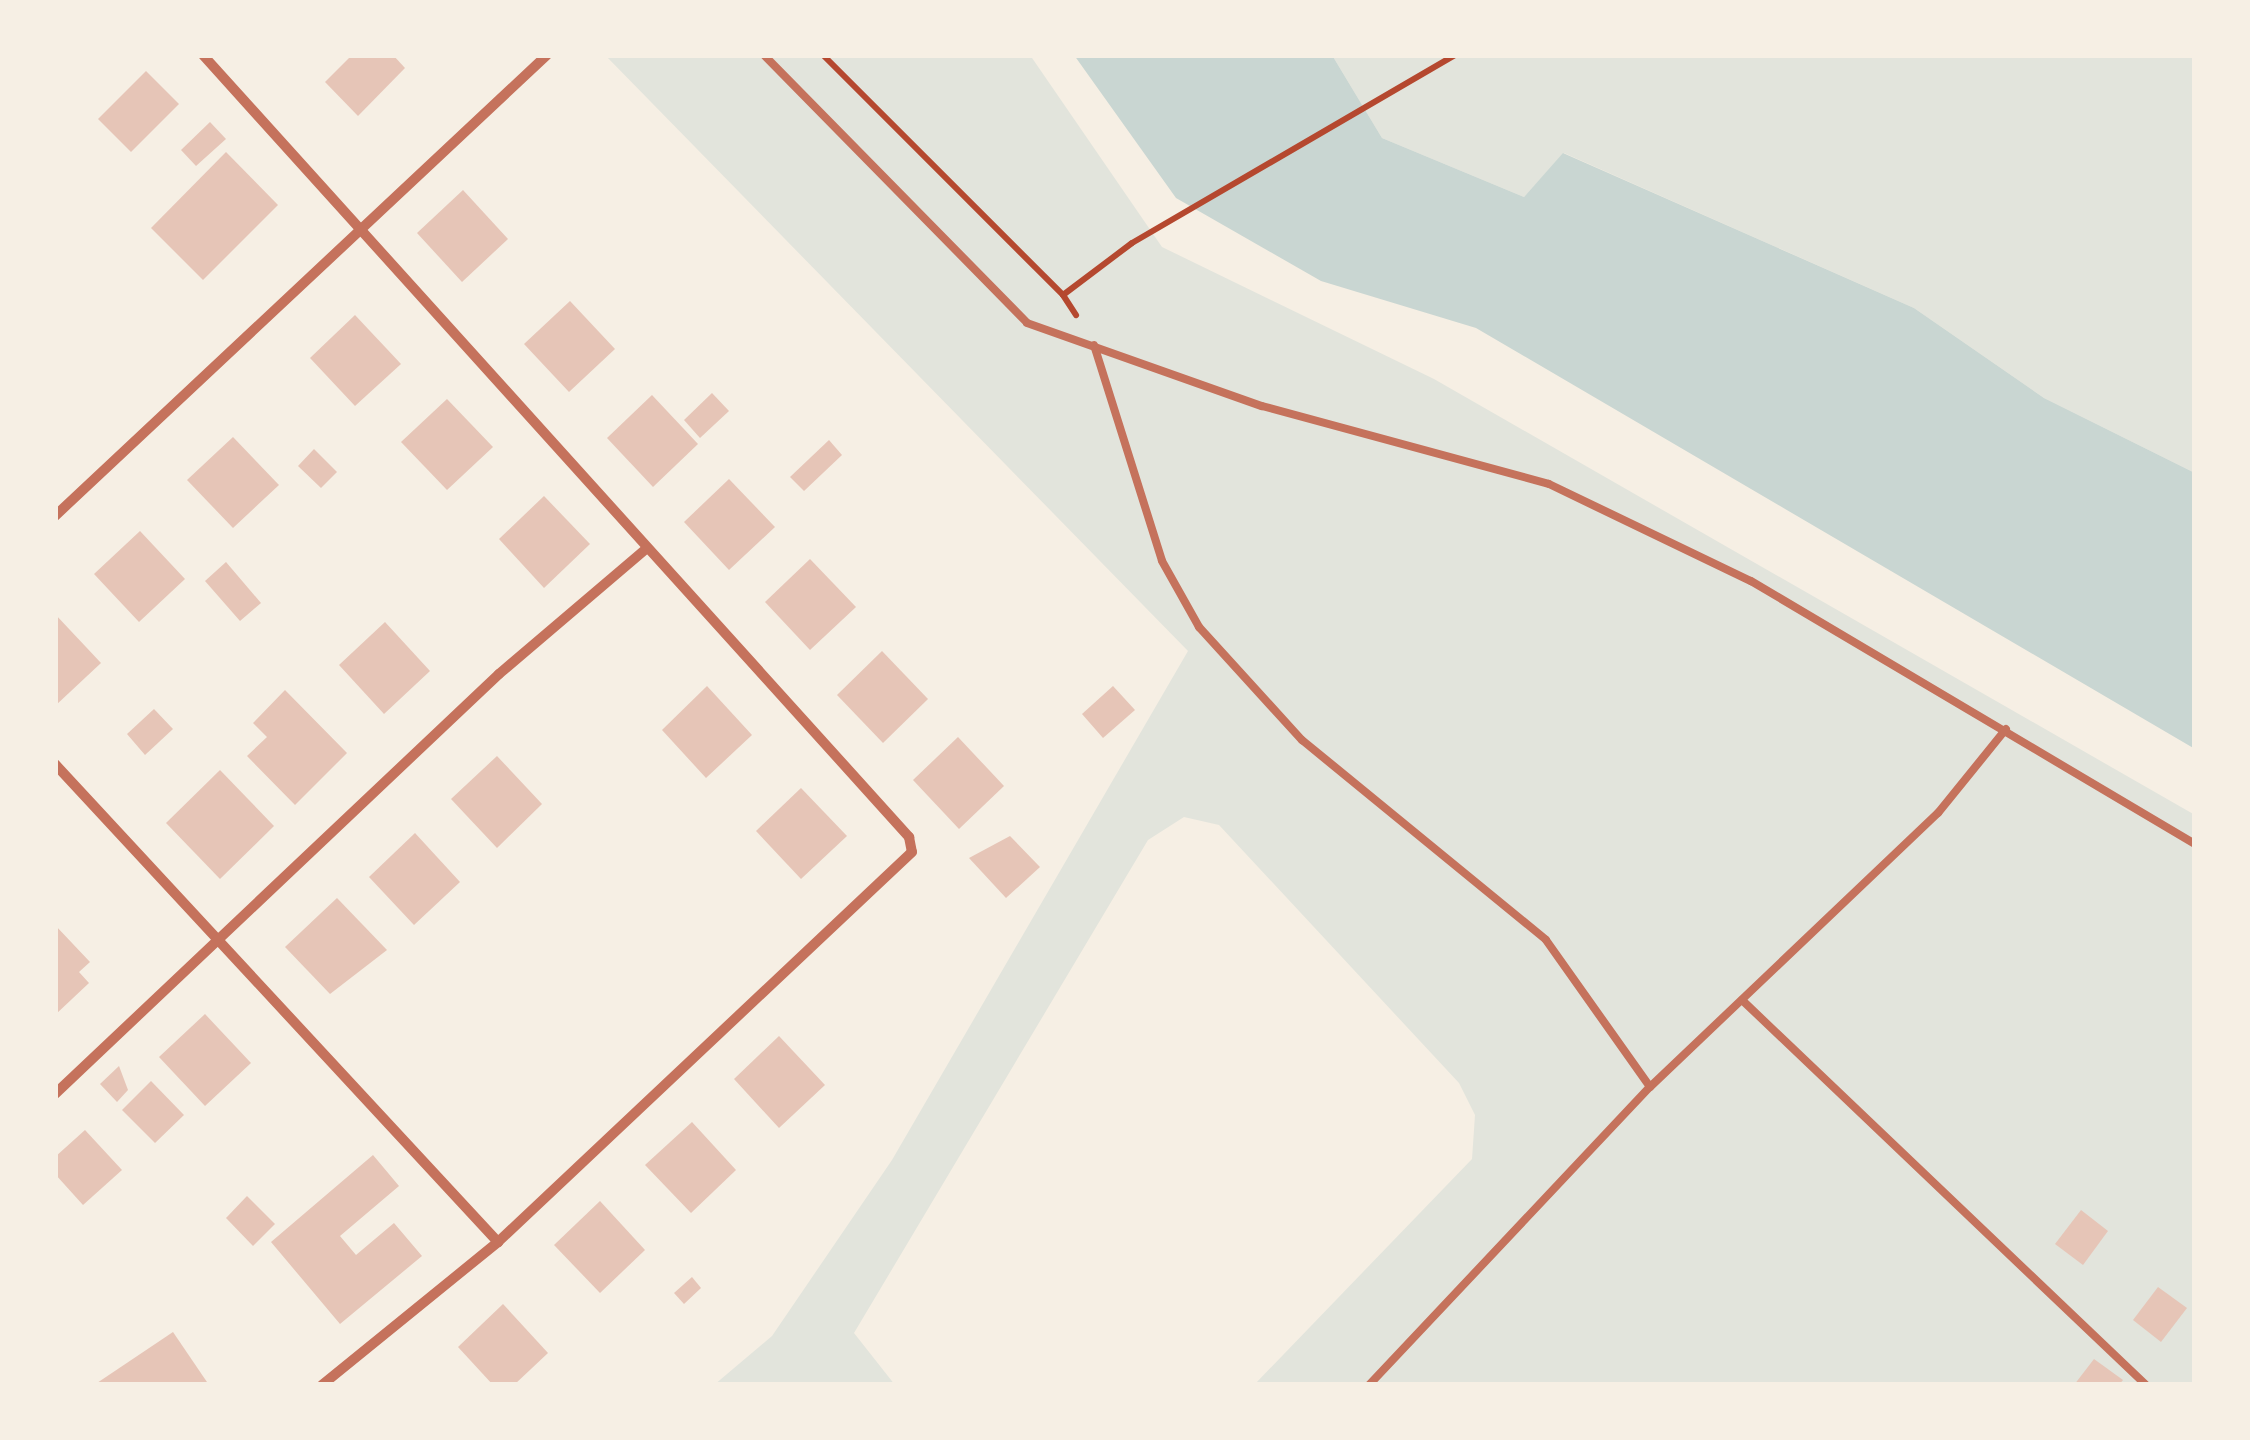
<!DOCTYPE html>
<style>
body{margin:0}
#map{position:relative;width:2250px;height:1440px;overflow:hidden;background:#f6efe4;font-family:Arial,sans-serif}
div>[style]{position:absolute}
.green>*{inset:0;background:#e2e4dc}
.water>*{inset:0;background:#c9d6d2}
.building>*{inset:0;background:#e6c5b7}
.path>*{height:6px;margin:-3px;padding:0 3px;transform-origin:3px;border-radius:3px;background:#b5482f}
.service>*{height:8px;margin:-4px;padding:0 4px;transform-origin:4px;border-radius:4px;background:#c5725c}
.minor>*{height:10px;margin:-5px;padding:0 5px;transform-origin:5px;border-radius:5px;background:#c5725c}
span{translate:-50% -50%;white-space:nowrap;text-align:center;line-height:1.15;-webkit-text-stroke:8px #f6efe4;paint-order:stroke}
.frame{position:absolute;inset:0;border:58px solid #f6efe4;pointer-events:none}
</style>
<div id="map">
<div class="green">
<div style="clip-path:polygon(605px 55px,1030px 55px,1162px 247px,1434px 379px,2195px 815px,2195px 1385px,1254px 1385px,1472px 1159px,1475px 1115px,1459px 1083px,1219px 825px,1184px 817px,1148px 840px,854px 1333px,895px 1385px,714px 1385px,772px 1336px,892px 1160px,1188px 651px)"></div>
<div style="clip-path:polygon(1332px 55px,2195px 55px,2195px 473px,2044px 398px,1914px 308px,1564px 153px,1524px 197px,1382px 138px)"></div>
</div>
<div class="water">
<div style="clip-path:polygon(1074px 55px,1332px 55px,1382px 138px,1524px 197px,1563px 153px,1914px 308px,2044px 398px,2195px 473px,2195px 749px,1476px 328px,1321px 281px,1176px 198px)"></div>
</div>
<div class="building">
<div style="clip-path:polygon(352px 55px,393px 55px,405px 68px,358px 116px,325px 82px)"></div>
<div style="clip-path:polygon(146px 71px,179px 104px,131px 152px,98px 119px)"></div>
<div style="clip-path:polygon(210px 122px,226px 139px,196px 166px,181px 150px)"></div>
<div style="clip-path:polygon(226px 152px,278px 205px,203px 280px,151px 228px)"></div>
<div style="clip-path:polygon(463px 190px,508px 239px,462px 282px,417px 233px)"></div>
<div style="clip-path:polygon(570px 301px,615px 349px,569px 392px,524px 344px)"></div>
<div style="clip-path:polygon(355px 315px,401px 364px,355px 406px,310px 358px)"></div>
<div style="clip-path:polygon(712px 393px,729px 411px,700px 438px,684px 420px)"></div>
<div style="clip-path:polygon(652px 395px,698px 444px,653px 487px,607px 438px)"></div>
<div style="clip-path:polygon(447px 399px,493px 447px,447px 490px,401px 442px)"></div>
<div style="clip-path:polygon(233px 437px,279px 485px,233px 528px,187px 480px)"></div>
<div style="clip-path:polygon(829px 440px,842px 455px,804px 491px,790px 477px)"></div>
<div style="clip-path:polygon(314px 449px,337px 472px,321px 488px,298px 466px)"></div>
<div style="clip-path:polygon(729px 479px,775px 527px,729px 570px,684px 522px)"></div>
<div style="clip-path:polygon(544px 496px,590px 544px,544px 588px,499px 539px)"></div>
<div style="clip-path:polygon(140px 531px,185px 579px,139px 622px,94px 574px)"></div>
<div style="clip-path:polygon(810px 559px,856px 607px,810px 650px,765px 602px)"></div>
<div style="clip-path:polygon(226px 562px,261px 603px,240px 621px,205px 581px)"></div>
<div style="clip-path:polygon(55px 614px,101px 663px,55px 706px)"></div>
<div style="clip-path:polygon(385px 622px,430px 671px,384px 714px,339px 665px)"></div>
<div style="clip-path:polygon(882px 651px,928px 699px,883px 743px,837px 695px)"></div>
<div style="clip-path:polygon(707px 686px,752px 735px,706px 778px,662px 730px)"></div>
<div style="clip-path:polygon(1113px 686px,1135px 710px,1103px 738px,1082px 714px)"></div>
<div style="clip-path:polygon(285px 690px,347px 753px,295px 805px,247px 756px,267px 737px,253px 723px)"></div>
<div style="clip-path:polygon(154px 709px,173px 729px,145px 755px,127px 734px)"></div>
<div style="clip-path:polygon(958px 737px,1004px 786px,959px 829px,913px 780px)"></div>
<div style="clip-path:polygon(497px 756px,542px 804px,497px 848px,451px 799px)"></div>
<div style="clip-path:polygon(220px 770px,274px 826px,220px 879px,166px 823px)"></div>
<div style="clip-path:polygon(801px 788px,847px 836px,801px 879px,756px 831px)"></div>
<div style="clip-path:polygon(415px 833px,460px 882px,414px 925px,369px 877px)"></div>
<div style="clip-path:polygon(1010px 836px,1040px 867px,1006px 898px,969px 858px)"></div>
<div style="clip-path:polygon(337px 898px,387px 950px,330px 994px,285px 947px)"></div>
<div style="clip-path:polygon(55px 925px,90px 962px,79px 972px,89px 983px,55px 1015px)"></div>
<div style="clip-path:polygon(205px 1014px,251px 1063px,205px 1106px,159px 1057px)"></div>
<div style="clip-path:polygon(779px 1036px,825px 1085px,779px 1128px,734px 1079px)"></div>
<div style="clip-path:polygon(119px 1066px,128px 1090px,117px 1102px,100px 1084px)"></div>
<div style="clip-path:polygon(151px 1081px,184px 1115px,155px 1143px,122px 1110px)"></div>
<div style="clip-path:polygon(692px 1122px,736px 1170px,691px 1213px,645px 1165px)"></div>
<div style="clip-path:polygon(85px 1130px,122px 1170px,83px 1205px,55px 1174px,55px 1157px)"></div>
<div style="clip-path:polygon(373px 1155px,399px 1186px,340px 1236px,356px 1255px,394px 1223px,422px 1256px,340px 1324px,271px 1242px)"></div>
<div style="clip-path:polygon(247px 1196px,275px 1224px,253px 1246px,226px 1218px)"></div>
<div style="clip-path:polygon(600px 1201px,645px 1250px,600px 1293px,554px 1245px)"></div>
<div style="clip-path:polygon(2081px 1210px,2108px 1231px,2083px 1265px,2055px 1244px)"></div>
<div style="clip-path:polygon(692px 1277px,701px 1288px,684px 1304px,674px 1293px)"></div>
<div style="clip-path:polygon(2158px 1287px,2187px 1308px,2161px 1342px,2133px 1320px)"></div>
<div style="clip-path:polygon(503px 1304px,548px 1353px,514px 1385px,493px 1385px,458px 1347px)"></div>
<div style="clip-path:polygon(173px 1332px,209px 1385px,94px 1385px)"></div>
<div style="clip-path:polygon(2094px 1359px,2123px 1380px,2119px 1385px,2074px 1385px)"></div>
</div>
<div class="path">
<div style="left:823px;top:55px;width:339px;rotate:45deg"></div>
<div style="left:1063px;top:295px;width:86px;rotate:-37deg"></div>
<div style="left:1132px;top:243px;width:374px;rotate:-30.2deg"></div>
<div style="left:1063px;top:295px;width:24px;rotate:57deg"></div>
</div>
<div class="service">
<div style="left:764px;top:55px;width:375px;rotate:45.5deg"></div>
<div style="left:1027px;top:323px;width:249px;rotate:19.5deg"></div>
<div style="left:1262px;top:406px;width:297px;rotate:15.2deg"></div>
<div style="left:1549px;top:484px;width:224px;rotate:25.7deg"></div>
<div style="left:1751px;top:581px;width:516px;rotate:30.64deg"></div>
<div style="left:1094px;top:345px;width:226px;rotate:72.5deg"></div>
<div style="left:1162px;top:561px;width:76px;rotate:60.7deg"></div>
<div style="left:1199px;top:627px;width:153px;rotate:47.7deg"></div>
<div style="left:1302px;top:740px;width:315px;rotate:39.3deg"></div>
<div style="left:1546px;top:940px;width:180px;rotate:54.7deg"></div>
<div style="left:1742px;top:1000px;width:558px;rotate:43.62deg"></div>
<div style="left:1369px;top:1385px;width:410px;rotate:-46.7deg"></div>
<div style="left:1650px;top:1087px;width:398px;rotate:-43.6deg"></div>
<div style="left:1938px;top:813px;width:108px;rotate:-51deg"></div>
</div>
<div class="minor">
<div style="left:203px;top:55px;width:1054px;rotate:47.92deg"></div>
<div style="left:909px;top:837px;width:15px;rotate:79deg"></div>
<div style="left:912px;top:852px;width:569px;rotate:136.71deg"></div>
<div style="left:498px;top:1242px;width:227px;rotate:140.9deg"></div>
<div style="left:55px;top:516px;width:674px;rotate:-43.14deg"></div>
<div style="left:55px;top:764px;width:652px;rotate:47.18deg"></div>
<div style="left:55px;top:1094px;width:611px;rotate:-43.41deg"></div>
<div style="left:499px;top:674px;width:194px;rotate:-40.4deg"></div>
</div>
<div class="frame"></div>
</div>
